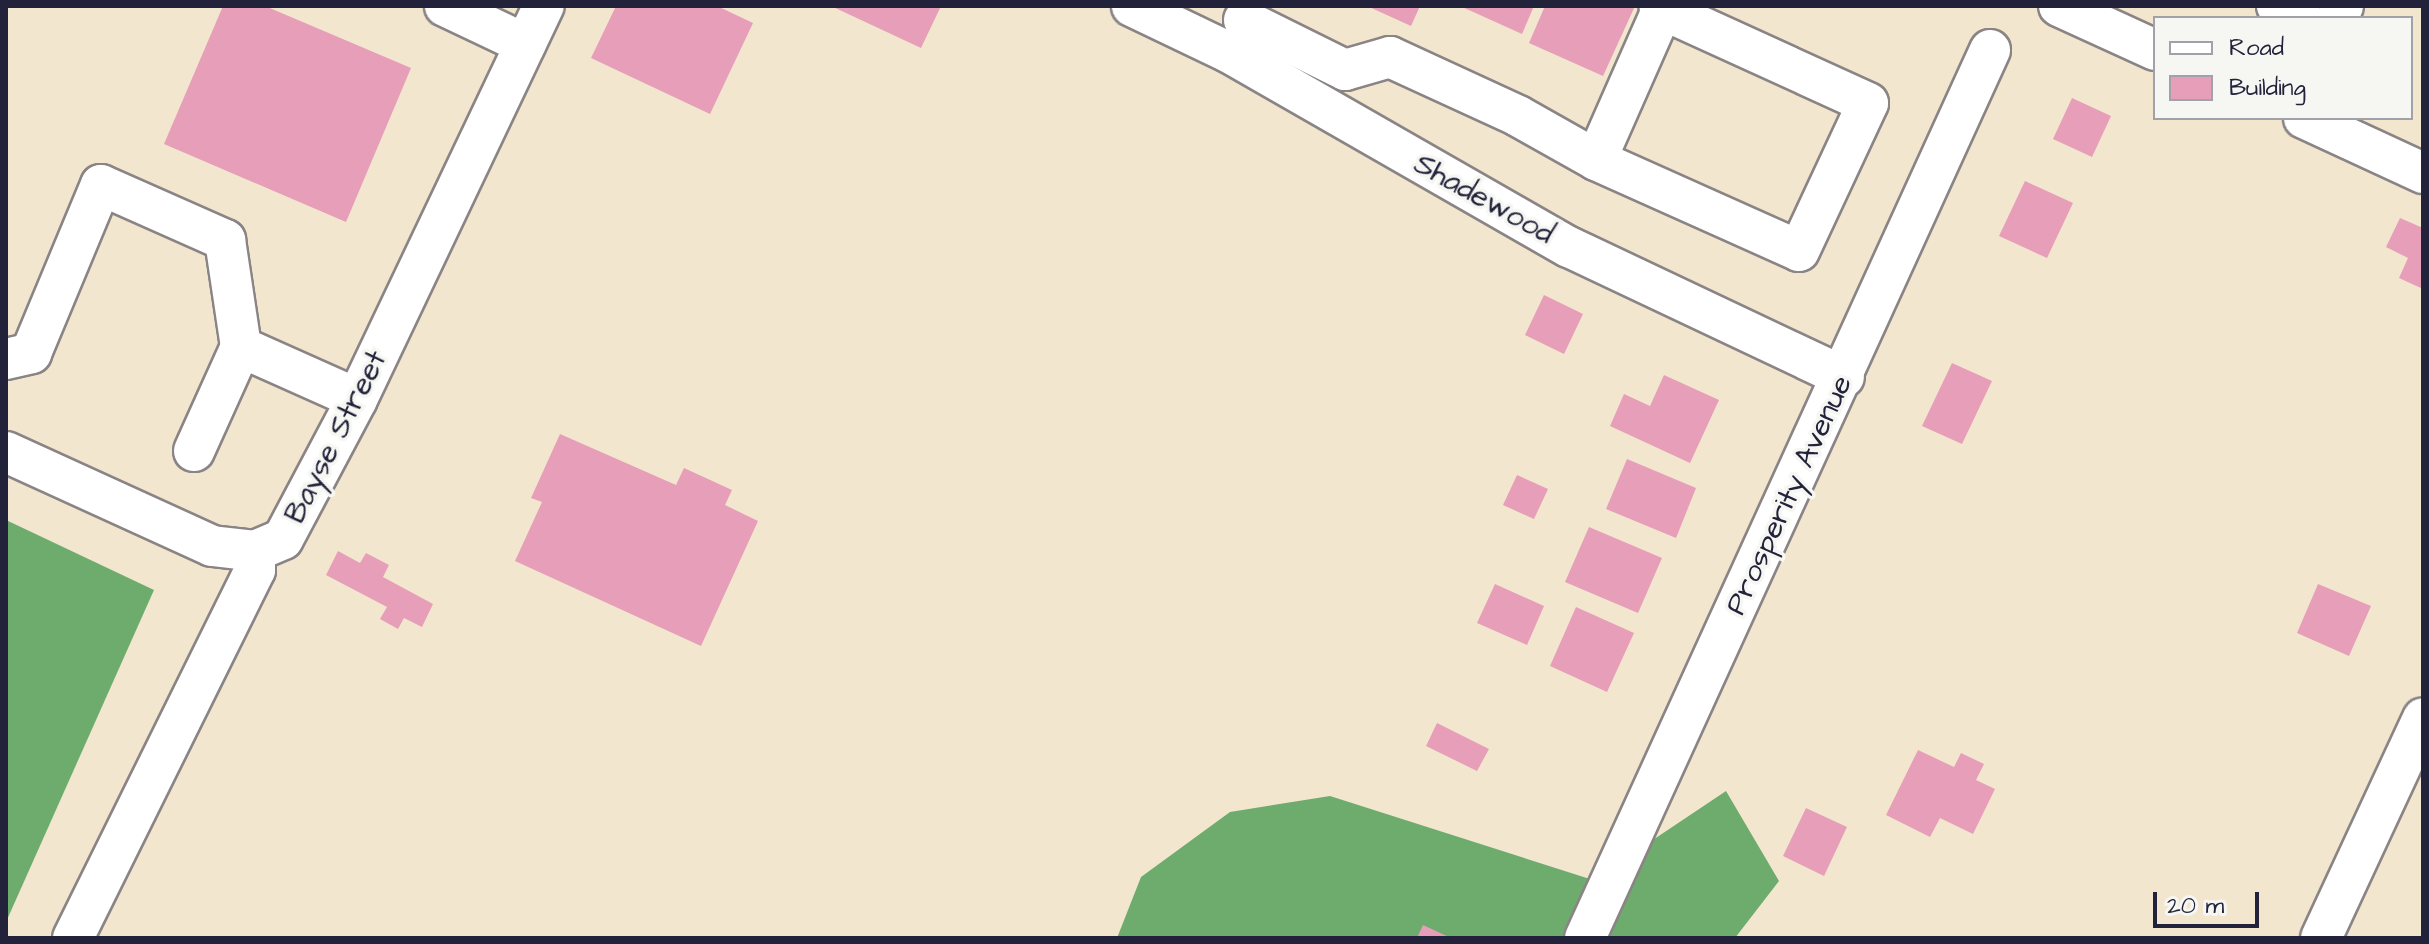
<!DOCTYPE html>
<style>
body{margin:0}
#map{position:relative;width:2429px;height:944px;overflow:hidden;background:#f2e6cf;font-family:"Architects Daughter",sans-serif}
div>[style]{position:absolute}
.forest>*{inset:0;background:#6eac6e}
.building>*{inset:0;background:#e79eb8}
.roads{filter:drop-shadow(2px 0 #8a8485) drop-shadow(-2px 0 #8a8485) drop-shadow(0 2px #8a8485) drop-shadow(0 -2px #8a8485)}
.minor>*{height:40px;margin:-20px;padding:0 20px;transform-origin:20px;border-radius:20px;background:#fff}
span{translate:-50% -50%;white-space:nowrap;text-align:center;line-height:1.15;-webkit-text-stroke:7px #f6f6f2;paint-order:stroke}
.street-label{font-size:30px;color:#22223b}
.frame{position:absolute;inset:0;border:8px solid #22223b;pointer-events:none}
.legend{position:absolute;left:2153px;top:16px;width:260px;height:104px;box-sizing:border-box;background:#f6f6f2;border:2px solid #a1a1a9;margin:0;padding:10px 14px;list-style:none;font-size:24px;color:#22223b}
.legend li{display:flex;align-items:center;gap:16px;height:40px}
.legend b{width:40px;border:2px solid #a1a1a9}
.scale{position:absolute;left:2153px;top:892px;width:106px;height:36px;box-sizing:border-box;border:4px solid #22223b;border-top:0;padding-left:10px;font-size:24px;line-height:28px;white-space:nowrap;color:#22223b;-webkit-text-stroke:6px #f6f6f2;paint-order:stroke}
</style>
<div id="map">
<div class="forest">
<div style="clip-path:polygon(6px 520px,154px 590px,6px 922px)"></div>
<div style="clip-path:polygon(1726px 791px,1779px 881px,1735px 938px,1117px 938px,1141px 877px,1230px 812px,1330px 796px,1593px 880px)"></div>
</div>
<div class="building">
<div style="clip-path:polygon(223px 6px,265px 6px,411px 68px,346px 222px,164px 144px)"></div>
<div style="clip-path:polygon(616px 6px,717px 6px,753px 23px,710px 114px,591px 58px)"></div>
<div style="clip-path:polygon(831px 6px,941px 6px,921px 48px)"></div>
<div style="clip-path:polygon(1367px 6px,1420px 6px,1411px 26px)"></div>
<div style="clip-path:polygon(1460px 6px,1534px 6px,1522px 34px)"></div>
<div style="clip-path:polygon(1545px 6px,1635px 6px,1603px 76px,1529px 43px)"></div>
<div style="clip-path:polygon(2072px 98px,2111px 116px,2092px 157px,2053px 139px)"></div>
<div style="clip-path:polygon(2025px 181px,2073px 203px,2047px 258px,1999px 236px)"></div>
<div style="clip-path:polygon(2400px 218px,2423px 228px,2423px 289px,2399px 278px,2408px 258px,2386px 247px)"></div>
<div style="clip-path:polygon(1544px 295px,1583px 314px,1564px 354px,1525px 335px)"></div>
<div style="clip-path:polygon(1952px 363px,1992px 381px,1962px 444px,1922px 426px)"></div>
<div style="clip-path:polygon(1664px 375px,1719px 400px,1690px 463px,1610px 426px,1624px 394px,1650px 406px)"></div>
<div style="clip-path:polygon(560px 434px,676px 485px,684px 468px,732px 490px,725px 505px,758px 521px,701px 646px,515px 561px,542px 502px,531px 498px)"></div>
<div style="clip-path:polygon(1627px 459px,1696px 488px,1676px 538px,1606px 509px)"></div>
<div style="clip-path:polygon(1517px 475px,1548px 489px,1534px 519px,1503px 505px)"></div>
<div style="clip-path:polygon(1589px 527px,1662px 558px,1638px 613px,1565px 582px)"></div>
<div style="clip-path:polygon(338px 551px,360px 563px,366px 553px,389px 565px,383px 577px,433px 604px,422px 627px,404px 618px,398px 629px,380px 619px,387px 607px,326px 575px)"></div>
<div style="clip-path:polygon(1495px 584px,1544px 606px,1527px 645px,1477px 623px)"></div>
<div style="clip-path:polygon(2318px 584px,2371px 606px,2349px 656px,2297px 633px)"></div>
<div style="clip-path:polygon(1576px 607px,1634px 633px,1607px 692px,1550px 666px)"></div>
<div style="clip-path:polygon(1437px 723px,1489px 749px,1477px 771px,1426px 746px)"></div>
<div style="clip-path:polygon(1918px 750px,1954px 767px,1961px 753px,1984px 764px,1976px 780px,1995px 789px,1973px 834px,1940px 818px,1930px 837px,1886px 815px)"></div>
<div style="clip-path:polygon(1806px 808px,1847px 827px,1824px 876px,1783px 856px)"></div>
<div style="clip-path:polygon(1423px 925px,1451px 938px,1417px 938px)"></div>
</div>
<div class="roads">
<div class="minor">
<div style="left:445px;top:6px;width:89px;rotate:25.4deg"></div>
<div style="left:1132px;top:6px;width:106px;rotate:25.6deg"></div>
<div style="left:1228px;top:52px;width:393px;rotate:29.8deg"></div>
<div style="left:1569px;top:247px;width:304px;rotate:25.3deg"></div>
<div style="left:2059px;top:6px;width:106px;rotate:24.6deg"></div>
<div style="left:2277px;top:6px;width:28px;rotate:26deg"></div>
<div style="left:2337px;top:18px;width:13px;rotate:-63deg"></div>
<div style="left:1244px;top:20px;width:113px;rotate:26.3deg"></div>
<div style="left:1345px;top:70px;width:47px;rotate:-16.1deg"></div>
<div style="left:1390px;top:57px;width:141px;rotate:24.7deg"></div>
<div style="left:1518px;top:116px;width:90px;rotate:29.4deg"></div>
<div style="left:1596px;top:160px;width:168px;rotate:-66.2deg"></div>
<div style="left:2304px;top:118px;width:131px;rotate:24.8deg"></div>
<div style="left:1596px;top:160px;width:222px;rotate:24.1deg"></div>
<div style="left:1799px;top:251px;width:163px;rotate:-65deg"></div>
<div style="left:1868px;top:103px;width:229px;rotate:-155.5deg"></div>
<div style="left:6px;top:359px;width:26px;rotate:-13deg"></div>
<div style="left:31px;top:353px;width:182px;rotate:-67.4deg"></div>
<div style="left:101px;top:185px;width:136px;rotate:23.9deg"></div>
<div style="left:225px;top:240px;width:108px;rotate:81.5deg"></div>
<div style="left:241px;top:347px;width:127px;rotate:24.1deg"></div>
<div style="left:194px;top:451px;width:114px;rotate:-65.7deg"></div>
<div style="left:6px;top:452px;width:226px;rotate:24.5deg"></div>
<div style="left:212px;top:546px;width:43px;rotate:6.6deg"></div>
<div style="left:255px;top:551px;width:30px;rotate:-23deg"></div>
<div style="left:283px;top:539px;width:158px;rotate:-62.1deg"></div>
<div style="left:357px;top:399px;width:435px;rotate:-64.6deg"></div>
<div style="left:73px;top:938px;width:411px;rotate:-63.7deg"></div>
<div style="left:255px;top:570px;width:19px;rotate:-90deg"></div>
<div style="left:1585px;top:938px;width:976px;rotate:-65.48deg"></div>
<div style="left:2321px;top:938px;width:242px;rotate:-65.1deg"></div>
</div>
</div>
<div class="street-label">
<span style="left:1484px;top:199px;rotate:29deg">Shadewood</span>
<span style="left:336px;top:437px;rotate:-63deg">Bayse Street</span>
<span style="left:1789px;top:495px;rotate:-65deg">Prosperity Avenue</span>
</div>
<div class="frame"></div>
<ul class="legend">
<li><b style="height:10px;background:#fff"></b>Road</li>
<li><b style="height:22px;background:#e79eb8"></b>Building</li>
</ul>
<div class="scale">20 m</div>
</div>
